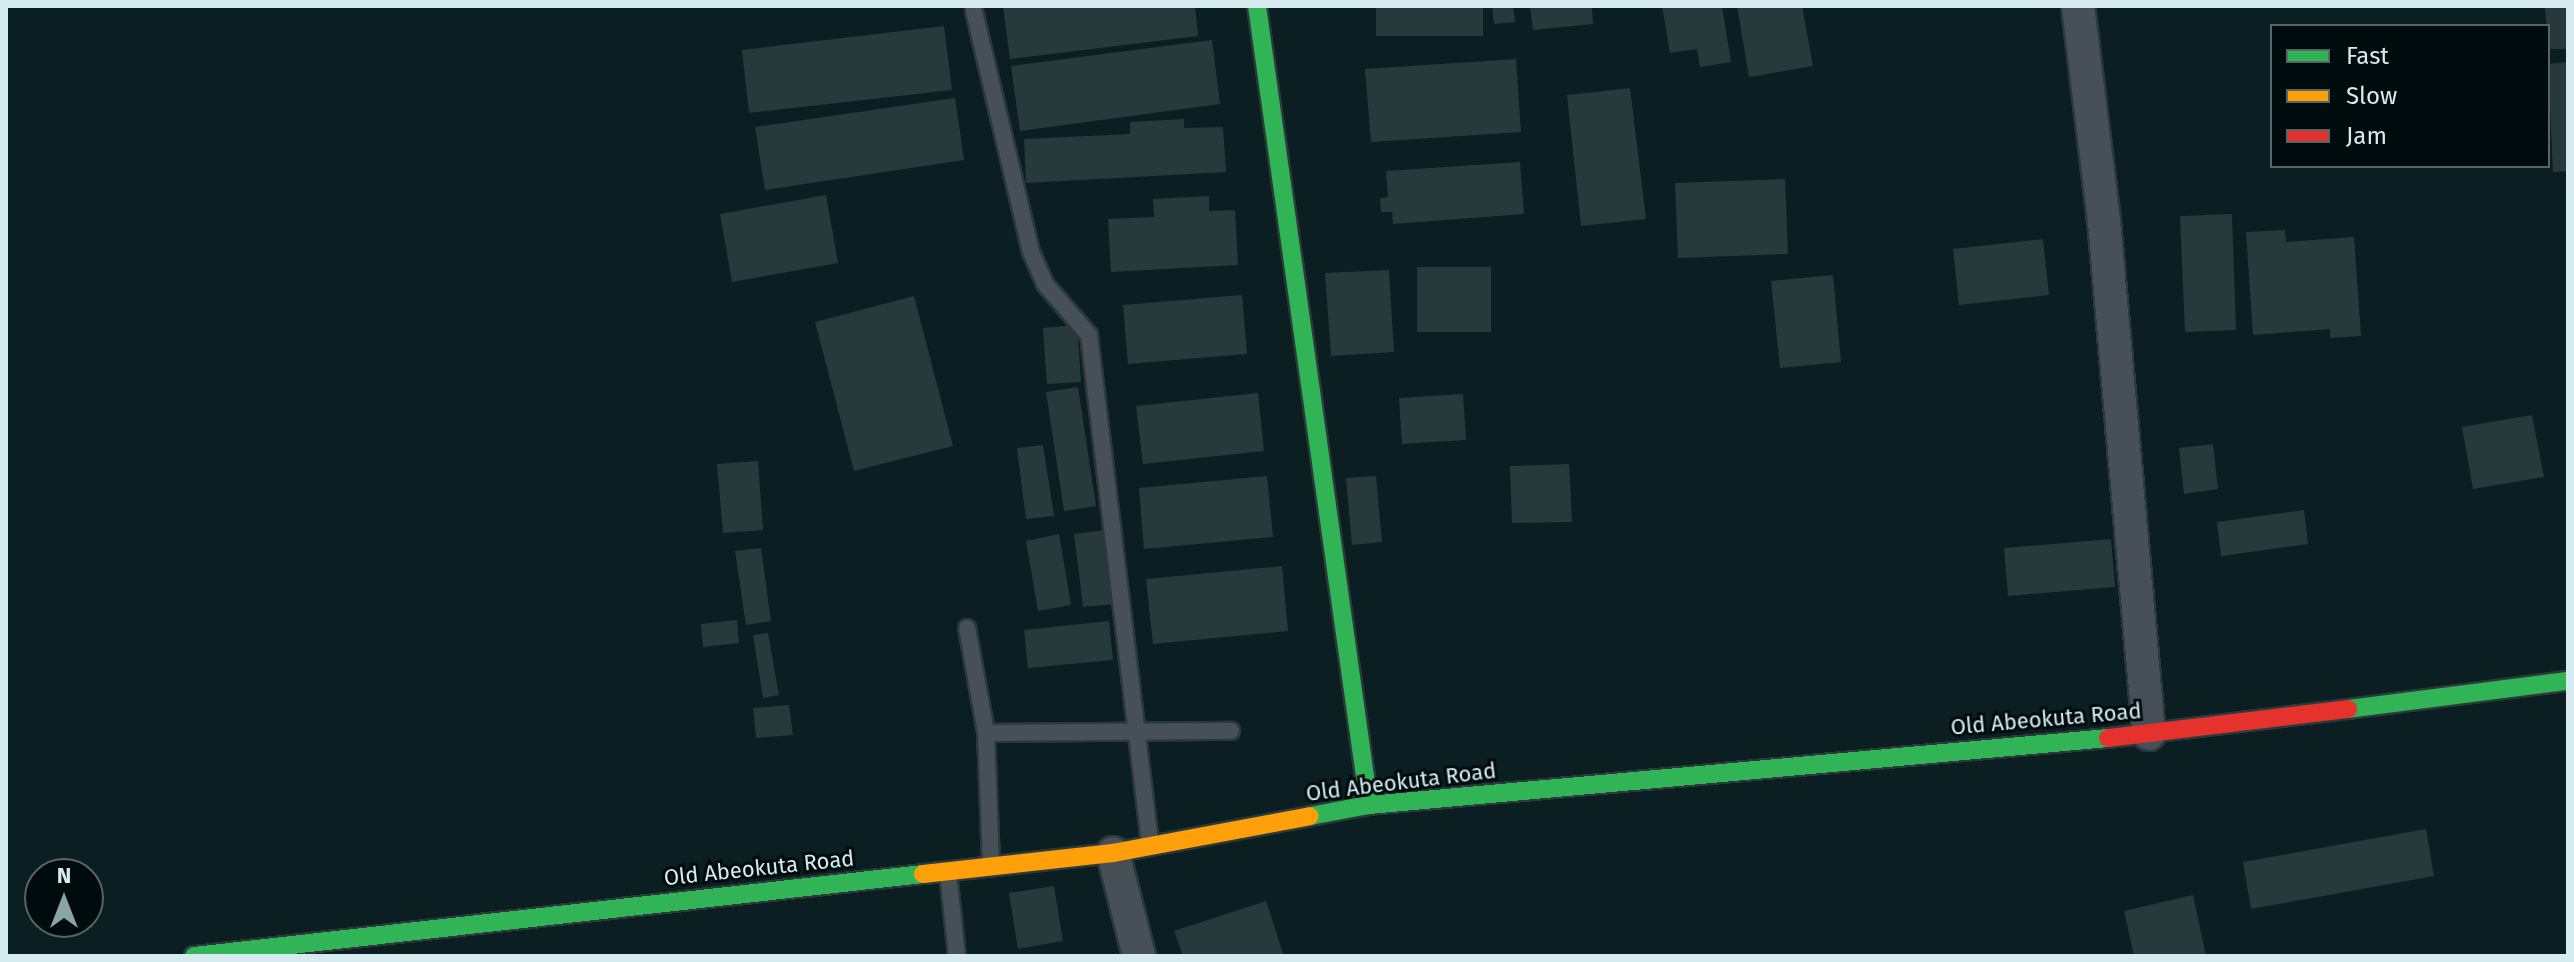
<!DOCTYPE html>
<style>
body{margin:0}
#map{position:relative;width:2574px;height:962px;overflow:hidden;background:#0b1e21;font-family:"Fira Sans",sans-serif}
div>[style]{position:absolute}
.building>*{inset:0;background:#27393a}
.roads{filter:drop-shadow(2px 0 #29393c) drop-shadow(-2px 0 #29393c) drop-shadow(0 2px #29393c) drop-shadow(0 -2px #29393c)}
.lane>*{height:16px;margin:-8px;padding:0 8px;transform-origin:8px;border-radius:8px;background:#465056}
.street>*{height:32px;margin:-16px;padding:0 16px;transform-origin:16px;border-radius:16px;background:#465056}
.fast>*{height:18px;margin:-9px;padding:0 9px;transform-origin:9px;border-radius:9px;background:#30b455}
.slow>*{height:18px;margin:-9px;padding:0 9px;transform-origin:9px;border-radius:9px;background:#ff9f0a}
.jam>*{height:18px;margin:-9px;padding:0 9px;transform-origin:9px;border-radius:9px;background:#e5322d}
span{translate:-50% -50%;white-space:nowrap;text-align:center;line-height:1.15;-webkit-text-stroke:6px #000b0e;paint-order:stroke}
.street-label{font-size:22px;color:#d5ebef}
.frame{position:absolute;inset:0;border:8px solid #d5ebef;pointer-events:none}
.legend{position:absolute;left:2270px;top:24px;width:280px;height:144px;box-sizing:border-box;background:#000b0e;border:2px solid #556568;margin:0;padding:10px 14px;list-style:none;font-size:24px;color:#d5ebef}
.legend li{display:flex;align-items:center;gap:16px;height:40px}
.legend b{width:40px;border:2px solid #556568}
.north{position:absolute;left:24px;top:858px;width:80px;height:80px;box-sizing:border-box;background:#000b0e;border:2px solid #556568;border-radius:50%;rotate:0deg;font-size:22px;font-weight:700;line-height:32px;text-align:center;color:#d5ebef}
.north::after{content:'';display:block;margin:auto;width:28px;height:36px;background:#8ea3a7;clip-path:polygon(50% 0,100% 100%,50% 72%,0 100%)}
</style>
<div id="map">
<div class="building">
<div style="clip-path:polygon(1003px 6px,1195px 6px,1198px 36px,1010px 59px)"></div>
<div style="clip-path:polygon(1376px 6px,1483px 6px,1483px 36px,1376px 36px)"></div>
<div style="clip-path:polygon(1492px 6px,1513px 6px,1515px 22px,1494px 24px)"></div>
<div style="clip-path:polygon(1530px 6px,1592px 6px,1593px 24px,1533px 30px)"></div>
<div style="clip-path:polygon(1662px 6px,1722px 6px,1731px 62px,1700px 67px,1697px 49px,1670px 53px)"></div>
<div style="clip-path:polygon(1737px 6px,1802px 6px,1813px 66px,1749px 77px)"></div>
<div style="clip-path:polygon(2545px 6px,2568px 6px,2568px 49px,2548px 49px)"></div>
<div style="clip-path:polygon(944px 26px,952px 90px,749px 113px,742px 50px)"></div>
<div style="clip-path:polygon(1212px 40px,1220px 104px,1020px 131px,1011px 66px)"></div>
<div style="clip-path:polygon(1516px 59px,1521px 132px,1371px 142px,1365px 69px)"></div>
<div style="clip-path:polygon(2568px 62px,2568px 171px,2553px 172px,2548px 64px)"></div>
<div style="clip-path:polygon(1630px 88px,1646px 219px,1581px 226px,1567px 95px)"></div>
<div style="clip-path:polygon(955px 98px,964px 160px,765px 190px,755px 127px)"></div>
<div style="clip-path:polygon(1184px 119px,1184px 128px,1223px 127px,1226px 172px,1026px 183px,1024px 139px,1130px 134px,1130px 122px)"></div>
<div style="clip-path:polygon(1520px 162px,1524px 214px,1393px 224px,1392px 212px,1381px 212px,1380px 198px,1388px 197px,1386px 171px)"></div>
<div style="clip-path:polygon(1785px 179px,1788px 254px,1678px 258px,1675px 183px)"></div>
<div style="clip-path:polygon(826px 195px,838px 263px,732px 282px,720px 214px)"></div>
<div style="clip-path:polygon(1209px 196px,1209px 211px,1235px 210px,1238px 265px,1111px 272px,1108px 219px,1154px 217px,1153px 199px)"></div>
<div style="clip-path:polygon(2232px 214px,2236px 330px,2185px 332px,2180px 216px)"></div>
<div style="clip-path:polygon(2285px 230px,2286px 242px,2354px 237px,2361px 336px,2330px 338px,2330px 329px,2253px 335px,2246px 232px)"></div>
<div style="clip-path:polygon(2043px 239px,2049px 295px,1959px 305px,1953px 249px)"></div>
<div style="clip-path:polygon(1417px 267px,1491px 267px,1491px 332px,1417px 332px)"></div>
<div style="clip-path:polygon(1389px 270px,1394px 352px,1331px 356px,1325px 273px)"></div>
<div style="clip-path:polygon(1833px 275px,1841px 362px,1780px 368px,1771px 281px)"></div>
<div style="clip-path:polygon(1242px 295px,1247px 354px,1128px 364px,1123px 305px)"></div>
<div style="clip-path:polygon(914px 296px,953px 446px,854px 471px,815px 322px)"></div>
<div style="clip-path:polygon(1077px 325px,1081px 382px,1047px 384px,1043px 328px)"></div>
<div style="clip-path:polygon(1078px 387px,1096px 506px,1064px 511px,1046px 392px)"></div>
<div style="clip-path:polygon(1258px 393px,1264px 451px,1143px 464px,1136px 406px)"></div>
<div style="clip-path:polygon(1463px 394px,1466px 440px,1402px 444px,1399px 398px)"></div>
<div style="clip-path:polygon(2532px 415px,2544px 477px,2473px 489px,2462px 427px)"></div>
<div style="clip-path:polygon(2213px 444px,2218px 489px,2184px 494px,2179px 448px)"></div>
<div style="clip-path:polygon(1043px 445px,1054px 516px,1026px 519px,1017px 448px)"></div>
<div style="clip-path:polygon(758px 461px,763px 530px,723px 533px,717px 464px)"></div>
<div style="clip-path:polygon(1569px 464px,1572px 522px,1512px 523px,1510px 466px)"></div>
<div style="clip-path:polygon(1267px 476px,1273px 537px,1144px 549px,1139px 488px)"></div>
<div style="clip-path:polygon(1376px 476px,1382px 542px,1352px 545px,1346px 478px)"></div>
<div style="clip-path:polygon(2304px 510px,2308px 544px,2221px 556px,2217px 522px)"></div>
<div style="clip-path:polygon(1105px 530px,1115px 604px,1083px 607px,1074px 534px)"></div>
<div style="clip-path:polygon(1059px 534px,1071px 605px,1038px 611px,1026px 541px)"></div>
<div style="clip-path:polygon(2111px 539px,2115px 587px,2008px 596px,2004px 548px)"></div>
<div style="clip-path:polygon(761px 548px,771px 621px,746px 625px,735px 551px)"></div>
<div style="clip-path:polygon(1282px 566px,1288px 631px,1153px 644px,1146px 579px)"></div>
<div style="clip-path:polygon(737px 620px,739px 643px,703px 647px,701px 624px)"></div>
<div style="clip-path:polygon(1109px 621px,1113px 660px,1028px 668px,1024px 630px)"></div>
<div style="clip-path:polygon(768px 633px,779px 695px,763px 698px,753px 635px)"></div>
<div style="clip-path:polygon(789px 705px,793px 735px,756px 738px,753px 708px)"></div>
<div style="clip-path:polygon(2426px 829px,2434px 876px,2251px 909px,2243px 862px)"></div>
<div style="clip-path:polygon(1054px 886px,1063px 941px,1018px 949px,1009px 893px)"></div>
<div style="clip-path:polygon(2193px 895px,2206px 956px,2134px 956px,2124px 911px)"></div>
<div style="clip-path:polygon(1266px 901px,1284px 956px,1183px 956px,1174px 931px)"></div>
</div>
<div class="roads">
<div class="lane">
<div style="left:974px;top:11px;width:248px;rotate:76.7deg"></div>
<div style="left:1031px;top:252px;width:35px;rotate:66deg"></div>
<div style="left:1045px;top:284px;width:67px;rotate:49.2deg"></div>
<div style="left:1089px;top:335px;width:512px;rotate:83.15deg"></div>
<div style="left:967px;top:628px;width:107px;rotate:79.7deg"></div>
<div style="left:986px;top:733px;width:132px;rotate:87.8deg"></div>
<div style="left:986px;top:733px;width:245px;rotate:-0.5deg"></div>
<div style="left:948px;top:873px;width:83px;rotate:83.8deg"></div>
</div>
<div class="street">
<div style="left:2078px;top:6px;width:217px;rotate:83.1deg"></div>
<div style="left:2104px;top:221px;width:515px;rotate:84.99deg"></div>
<div style="left:1113px;top:853px;width:106px;rotate:75.8deg"></div>
</div>
<div class="fast">
<div style="left:1257px;top:6px;width:807px;rotate:82.02deg"></div>
<div style="left:2348px;top:709px;width:222px;rotate:-7.3deg"></div>
<div style="left:1310px;top:816px;width:60px;rotate:-10.6deg"></div>
<div style="left:1369px;top:805px;width:742px;rotate:-5.18deg"></div>
<div style="left:194px;top:956px;width:734px;rotate:-6.42deg"></div>
</div>
<div class="slow">
<div style="left:923px;top:874px;width:191px;rotate:-6.3deg"></div>
<div style="left:1113px;top:853px;width:200px;rotate:-10.6deg"></div>
</div>
<div class="jam">
<div style="left:2108px;top:738px;width:242px;rotate:-6.9deg"></div>
</div>
</div>
<div class="street-label">
<span style="left:2046px;top:719px;rotate:-5deg">Old Abeokuta Road</span>
<span style="left:1401px;top:782px;rotate:-7deg">Old Abeokuta Road</span>
<span style="left:759px;top:868px;rotate:-6deg">Old Abeokuta Road</span>
</div>
<div class="frame"></div>
<ul class="legend">
<li><b style="height:10px;background:#30b455"></b>Fast</li>
<li><b style="height:10px;background:#ff9f0a"></b>Slow</li>
<li><b style="height:10px;background:#e5322d"></b>Jam</li>
</ul>
<div class="north">N</div>
</div>
